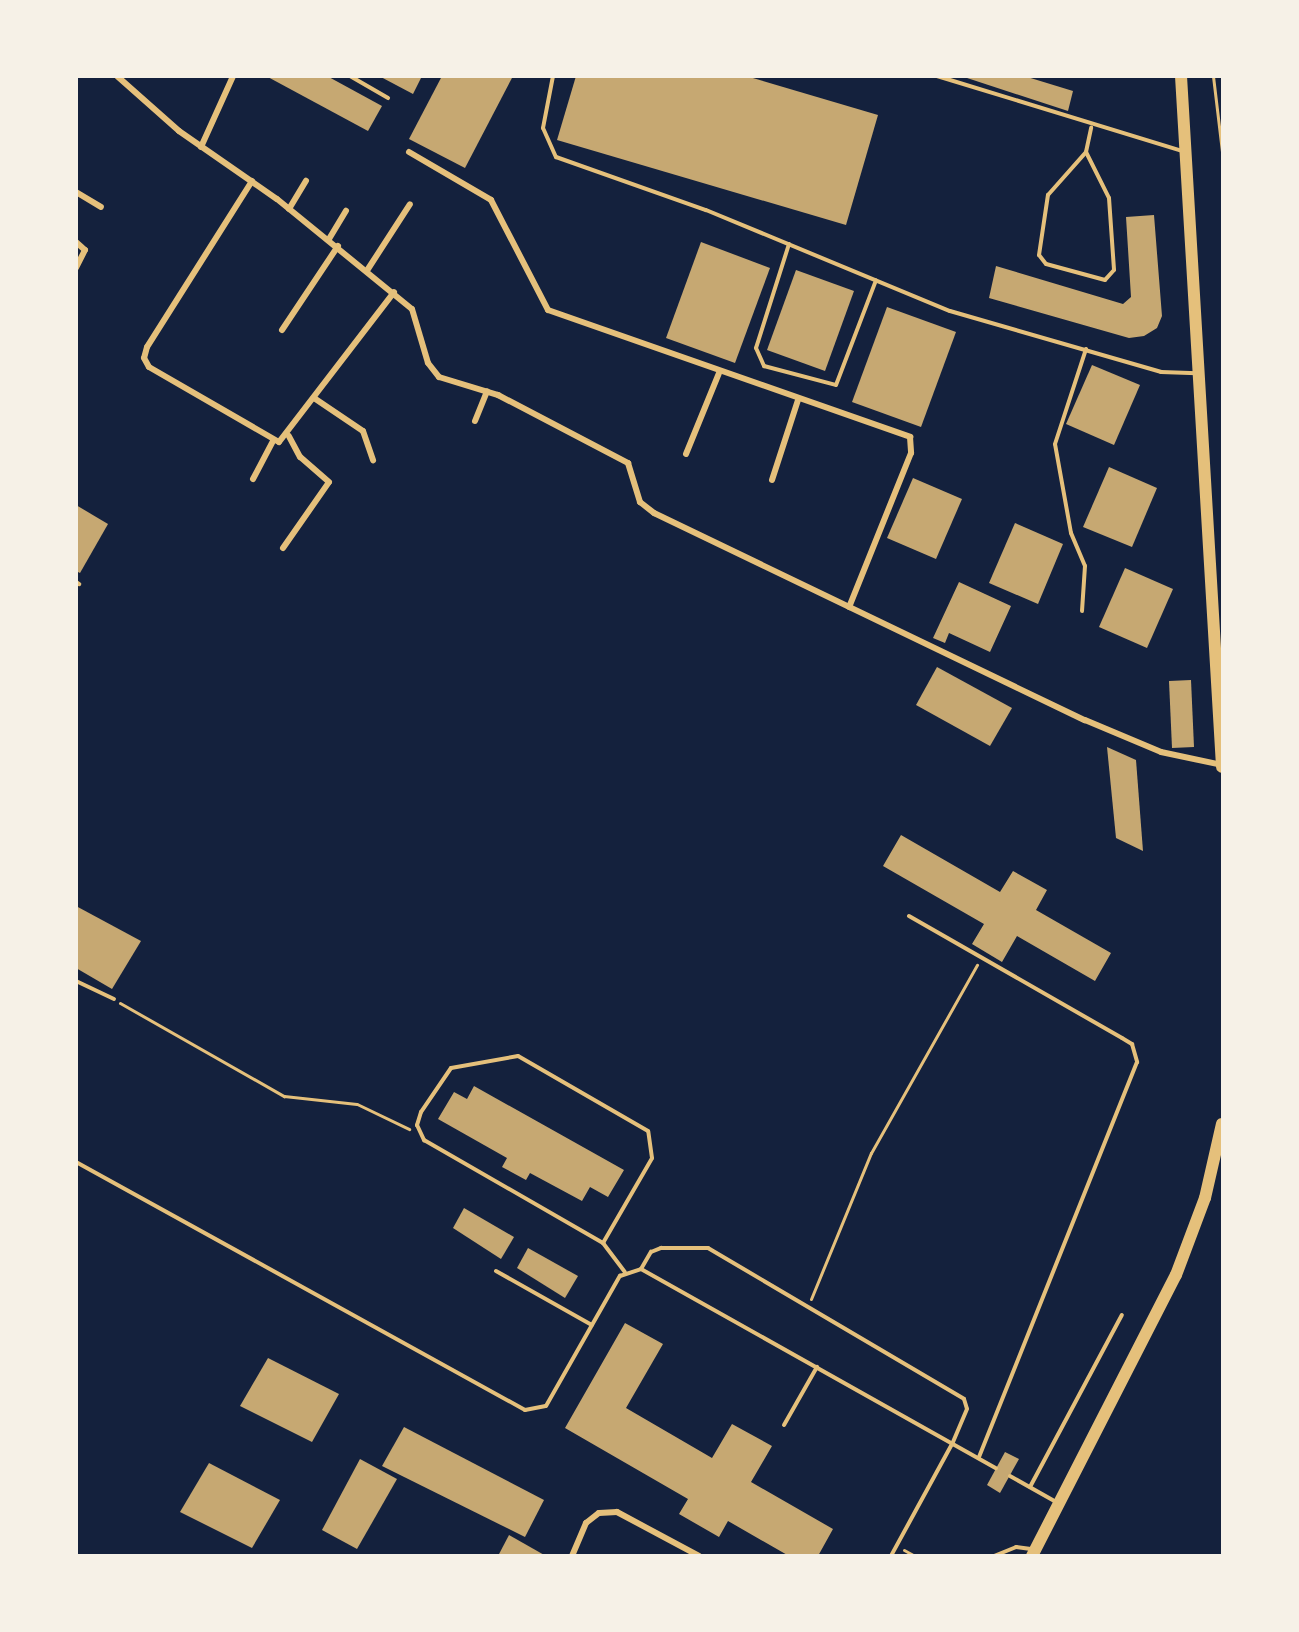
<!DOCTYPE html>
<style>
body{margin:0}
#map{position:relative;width:1299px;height:1632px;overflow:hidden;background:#14213d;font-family:"Space Grotesk",sans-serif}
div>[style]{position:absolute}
.building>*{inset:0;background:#c6a872}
.path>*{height:3px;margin:-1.5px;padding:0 1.5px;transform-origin:1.5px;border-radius:1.5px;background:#e5c07b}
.service>*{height:4px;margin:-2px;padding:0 2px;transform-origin:2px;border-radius:2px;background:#e5c07b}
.minor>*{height:6px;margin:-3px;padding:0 3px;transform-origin:3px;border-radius:3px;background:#e5c07b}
.secondary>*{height:12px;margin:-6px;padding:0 6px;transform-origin:6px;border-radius:6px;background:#e5c07b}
span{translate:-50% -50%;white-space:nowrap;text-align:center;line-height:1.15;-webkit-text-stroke:4.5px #f6f1e7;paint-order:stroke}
.frame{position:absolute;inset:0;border:78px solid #f6f1e7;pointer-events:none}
</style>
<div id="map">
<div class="building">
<div style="clip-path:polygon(266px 76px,327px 76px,382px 106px,368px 131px)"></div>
<div style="clip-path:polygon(379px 76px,422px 76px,413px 94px)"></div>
<div style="clip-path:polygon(442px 76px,513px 76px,465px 168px,409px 139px)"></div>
<div style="clip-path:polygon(576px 76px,746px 76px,878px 115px,846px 225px,557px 140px)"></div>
<div style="clip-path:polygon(1024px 76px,1073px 91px,1068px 111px,964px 77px)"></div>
<div style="clip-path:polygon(1154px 215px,1162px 316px,1157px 328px,1144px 336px,1129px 338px,989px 298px,996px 266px,1123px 304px,1131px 297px,1126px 217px)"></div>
<div style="clip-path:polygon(701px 242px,770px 268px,735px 363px,666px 338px)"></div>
<div style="clip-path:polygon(796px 270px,854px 291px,825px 371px,767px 350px)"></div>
<div style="clip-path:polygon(887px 307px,956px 332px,921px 427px,852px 402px)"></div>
<div style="clip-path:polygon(1092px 365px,1140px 385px,1114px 445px,1066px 424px)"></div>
<div style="clip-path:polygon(1109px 467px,1157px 488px,1132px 547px,1083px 527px)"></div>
<div style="clip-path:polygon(913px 478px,962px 499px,936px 559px,887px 538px)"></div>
<div style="clip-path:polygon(76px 505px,108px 524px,80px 573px,76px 571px)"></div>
<div style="clip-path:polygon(1015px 523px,1063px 544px,1038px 604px,989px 583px)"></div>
<div style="clip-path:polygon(1125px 568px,1173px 589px,1147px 648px,1099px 627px)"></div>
<div style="clip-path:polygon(959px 582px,1011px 606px,990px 652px,949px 633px,945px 643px,933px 638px)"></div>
<div style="clip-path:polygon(937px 667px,1012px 708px,990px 746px,916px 705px)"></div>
<div style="clip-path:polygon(1191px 680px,1194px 747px,1172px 748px,1169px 681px)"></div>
<div style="clip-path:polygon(1107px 747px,1136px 760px,1143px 851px,1116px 838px)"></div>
<div style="clip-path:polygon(901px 835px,1000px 892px,1013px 871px,1047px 890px,1036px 910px,1111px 953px,1095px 981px,1017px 936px,1002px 962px,972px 944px,984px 924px,883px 866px)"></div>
<div style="clip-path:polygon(76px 906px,141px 941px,112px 989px,76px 968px)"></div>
<div style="clip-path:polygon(474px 1086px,624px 1170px,608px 1197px,590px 1187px,582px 1201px,530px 1173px,526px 1180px,502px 1167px,507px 1158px,438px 1119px,454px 1092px,467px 1099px)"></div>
<div style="clip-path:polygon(464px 1208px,514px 1237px,501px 1259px,453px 1228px)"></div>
<div style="clip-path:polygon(528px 1248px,578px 1276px,565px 1298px,517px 1268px)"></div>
<div style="clip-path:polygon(625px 1323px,663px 1344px,626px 1408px,712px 1458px,732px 1424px,772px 1446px,751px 1482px,833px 1529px,818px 1556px,789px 1556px,728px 1521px,719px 1537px,679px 1514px,688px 1499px,565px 1428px)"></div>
<div style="clip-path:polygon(268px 1358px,339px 1394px,312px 1442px,240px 1406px)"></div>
<div style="clip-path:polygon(404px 1427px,544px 1500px,525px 1537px,382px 1466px)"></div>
<div style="clip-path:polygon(1005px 1452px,1019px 1459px,1000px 1493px,987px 1485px)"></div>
<div style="clip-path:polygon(360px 1459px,397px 1479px,357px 1549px,322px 1530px)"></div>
<div style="clip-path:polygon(209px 1463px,280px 1500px,252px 1548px,180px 1512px)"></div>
<div style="clip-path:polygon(509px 1535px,546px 1556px,498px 1556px)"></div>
</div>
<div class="path">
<div style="left:1213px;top:76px;width:76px;rotate:83.2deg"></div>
<div style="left:120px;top:1003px;width:189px;rotate:29.6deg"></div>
<div style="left:284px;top:1096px;width:73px;rotate:6.3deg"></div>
<div style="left:357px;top:1104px;width:58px;rotate:25.7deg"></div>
<div style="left:811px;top:1299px;width:158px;rotate:-67.7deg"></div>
<div style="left:871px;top:1153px;width:216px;rotate:-60.6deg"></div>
<div style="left:904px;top:1550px;width:13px;rotate:29deg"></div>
</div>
<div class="service">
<div style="left:350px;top:76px;width:44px;rotate:30.1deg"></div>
<div style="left:553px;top:76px;width:53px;rotate:100.9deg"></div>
<div style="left:543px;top:128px;width:32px;rotate:66deg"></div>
<div style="left:556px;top:157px;width:159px;rotate:19.5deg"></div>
<div style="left:706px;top:210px;width:264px;rotate:22.5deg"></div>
<div style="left:950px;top:311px;width:220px;rotate:16.1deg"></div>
<div style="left:1161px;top:372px;width:36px;rotate:2deg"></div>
<div style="left:937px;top:76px;width:256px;rotate:17deg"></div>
<div style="left:1086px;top:152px;width:51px;rotate:63.4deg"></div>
<div style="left:1109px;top:198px;width:72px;rotate:86deg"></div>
<div style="left:1114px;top:270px;width:13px;rotate:132deg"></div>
<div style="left:1105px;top:280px;width:61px;rotate:-164.8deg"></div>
<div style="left:1046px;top:264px;width:11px;rotate:-128deg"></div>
<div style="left:1039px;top:255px;width:61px;rotate:-81.5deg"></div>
<div style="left:1048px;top:195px;width:57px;rotate:-48.5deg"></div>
<div style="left:1086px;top:152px;width:25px;rotate:-78deg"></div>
<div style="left:789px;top:244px;width:109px;rotate:107.6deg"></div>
<div style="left:756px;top:348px;width:20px;rotate:66deg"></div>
<div style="left:764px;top:366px;width:74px;rotate:14.8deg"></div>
<div style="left:836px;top:385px;width:112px;rotate:-69.1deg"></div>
<div style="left:76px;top:582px;width:4px;rotate:34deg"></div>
<div style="left:1082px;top:611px;width:45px;rotate:-86.2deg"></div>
<div style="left:1085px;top:566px;width:36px;rotate:-113deg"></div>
<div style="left:1071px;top:533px;width:90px;rotate:-100.2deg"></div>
<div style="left:1055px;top:444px;width:100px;rotate:-71.9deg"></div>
<div style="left:909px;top:916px;width:245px;rotate:29.8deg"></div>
<div style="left:1122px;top:1038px;width:12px;rotate:31deg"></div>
<div style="left:1132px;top:1044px;width:19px;rotate:74deg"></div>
<div style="left:1137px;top:1062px;width:426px;rotate:111.8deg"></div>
<div style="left:76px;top:981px;width:42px;rotate:25.3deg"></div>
<div style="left:76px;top:1162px;width:513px;rotate:28.91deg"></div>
<div style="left:525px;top:1410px;width:21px;rotate:-11deg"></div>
<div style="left:546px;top:1406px;width:150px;rotate:-60.4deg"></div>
<div style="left:620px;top:1276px;width:22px;rotate:-18deg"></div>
<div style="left:641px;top:1269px;width:407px;rotate:29.3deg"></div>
<div style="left:603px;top:1243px;width:98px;rotate:-60deg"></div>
<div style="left:652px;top:1158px;width:27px;rotate:-98deg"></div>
<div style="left:648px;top:1131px;width:150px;rotate:-150deg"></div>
<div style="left:518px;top:1056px;width:68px;rotate:169.8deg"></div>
<div style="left:451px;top:1068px;width:53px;rotate:124.3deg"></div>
<div style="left:421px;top:1112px;width:14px;rotate:107deg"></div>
<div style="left:417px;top:1125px;width:17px;rotate:65deg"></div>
<div style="left:424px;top:1140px;width:207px;rotate:29.9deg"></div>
<div style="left:603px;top:1243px;width:36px;rotate:53deg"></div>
<div style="left:641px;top:1269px;width:20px;rotate:-60deg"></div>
<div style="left:651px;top:1252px;width:11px;rotate:-22deg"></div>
<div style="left:661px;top:1248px;width:47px"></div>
<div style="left:708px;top:1248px;width:297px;rotate:30.5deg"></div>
<div style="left:964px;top:1399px;width:10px;rotate:73deg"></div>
<div style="left:967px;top:1409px;width:38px;rotate:113deg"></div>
<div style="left:952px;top:1444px;width:128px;rotate:118.6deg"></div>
<div style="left:496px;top:1271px;width:110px;rotate:29.4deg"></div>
<div style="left:784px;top:1425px;width:67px;rotate:-60.4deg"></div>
<div style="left:1010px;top:1476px;width:53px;rotate:29.5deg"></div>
<div style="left:1030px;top:1487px;width:195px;rotate:-61.9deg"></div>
<div style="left:994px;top:1556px;width:24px;rotate:-22deg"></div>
<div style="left:1016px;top:1547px;width:15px;rotate:8deg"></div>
</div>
<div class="minor">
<div style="left:117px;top:76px;width:83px;rotate:41.6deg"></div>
<div style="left:179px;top:131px;width:119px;rotate:34.8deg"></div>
<div style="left:277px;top:199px;width:174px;rotate:39.2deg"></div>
<div style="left:412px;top:309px;width:56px;rotate:73.5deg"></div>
<div style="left:428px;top:363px;width:18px;rotate:52deg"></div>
<div style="left:439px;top:377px;width:62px;rotate:17deg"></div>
<div style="left:498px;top:395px;width:147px;rotate:27.6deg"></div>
<div style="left:628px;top:463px;width:41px;rotate:72.9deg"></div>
<div style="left:640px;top:502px;width:18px;rotate:38deg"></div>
<div style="left:654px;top:513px;width:478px;rotate:25.7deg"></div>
<div style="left:1085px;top:720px;width:82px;rotate:22.8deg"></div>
<div style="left:1161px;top:752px;width:62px;rotate:12deg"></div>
<div style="left:201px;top:147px;width:78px;rotate:-65.7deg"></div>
<div style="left:409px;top:152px;width:95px;rotate:30.3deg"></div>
<div style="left:491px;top:200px;width:124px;rotate:62.6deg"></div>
<div style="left:548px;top:310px;width:384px;rotate:19.3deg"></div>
<div style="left:910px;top:437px;width:16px;rotate:86deg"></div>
<div style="left:911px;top:453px;width:166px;rotate:111.9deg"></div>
<div style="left:252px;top:181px;width:196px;rotate:122.3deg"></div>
<div style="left:147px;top:347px;width:11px;rotate:105deg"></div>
<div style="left:144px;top:358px;width:10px;rotate:61deg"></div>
<div style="left:149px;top:367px;width:150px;rotate:30deg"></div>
<div style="left:279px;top:442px;width:189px;rotate:-52.5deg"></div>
<div style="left:76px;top:192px;width:29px;rotate:31deg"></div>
<div style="left:289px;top:209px;width:33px;rotate:-59deg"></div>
<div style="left:329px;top:239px;width:33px;rotate:-59deg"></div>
<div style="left:76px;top:242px;width:12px;rotate:42deg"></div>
<div style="left:85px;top:250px;width:20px;rotate:117deg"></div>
<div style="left:368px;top:269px;width:77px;rotate:-57.1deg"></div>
<div style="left:282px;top:330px;width:101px;rotate:-56.3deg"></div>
<div style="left:314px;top:398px;width:59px;rotate:34deg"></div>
<div style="left:363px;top:431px;width:31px;rotate:71deg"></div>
<div style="left:475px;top:421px;width:32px;rotate:-68deg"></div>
<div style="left:686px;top:454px;width:87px;rotate:-67.8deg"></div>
<div style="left:253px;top:479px;width:43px;rotate:-62.2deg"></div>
<div style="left:772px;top:480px;width:84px;rotate:-72deg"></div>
<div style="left:283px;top:548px;width:80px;rotate:-55.1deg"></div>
<div style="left:329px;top:482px;width:38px;rotate:-139deg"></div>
<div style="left:300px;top:457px;width:24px;rotate:-118deg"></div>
<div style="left:572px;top:1556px;width:36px;rotate:-67deg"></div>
<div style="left:586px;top:1523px;width:16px;rotate:-38deg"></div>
<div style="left:599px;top:1513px;width:18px;rotate:-3deg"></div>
<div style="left:617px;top:1512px;width:93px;rotate:28.2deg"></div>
</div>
<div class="secondary">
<div style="left:1181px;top:76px;width:692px;rotate:86.6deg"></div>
<div style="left:1032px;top:1556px;width:316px;rotate:-62.9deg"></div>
<div style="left:1176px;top:1275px;width:82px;rotate:-69.4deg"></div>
<div style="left:1205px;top:1198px;width:76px;rotate:-77.1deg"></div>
</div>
<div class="frame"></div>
</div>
